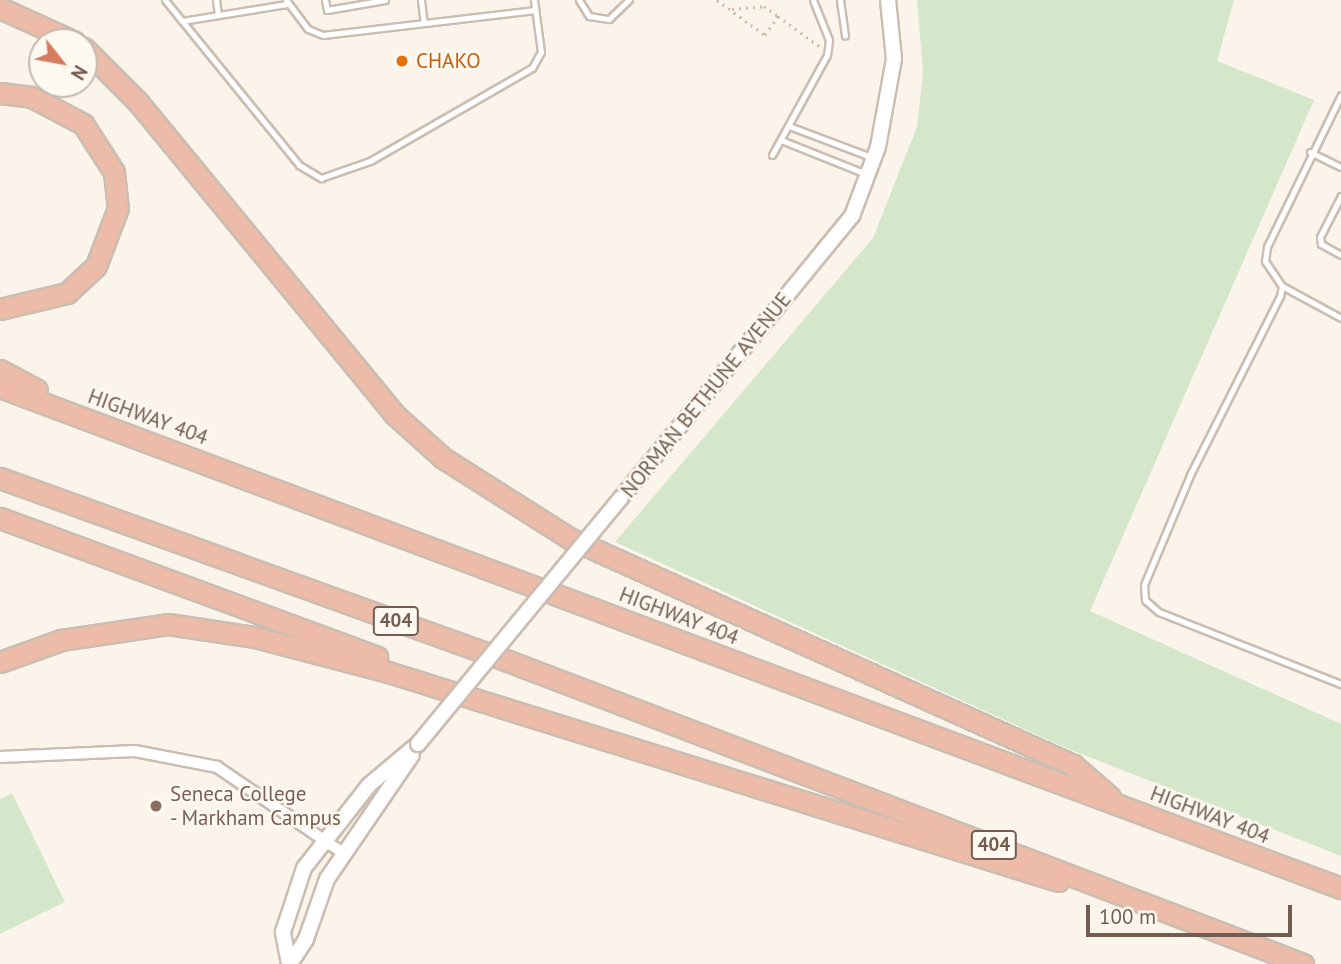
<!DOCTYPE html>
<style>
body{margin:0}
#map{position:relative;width:1341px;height:964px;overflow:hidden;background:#faf4ea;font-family:"PT Sans",sans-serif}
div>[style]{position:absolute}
.green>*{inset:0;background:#d5e7ca}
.path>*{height:2.5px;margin-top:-1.25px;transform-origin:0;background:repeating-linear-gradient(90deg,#d2b9a8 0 2px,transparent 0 7px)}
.roads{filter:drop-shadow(2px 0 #cbbdb1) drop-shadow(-2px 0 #cbbdb1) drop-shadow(0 2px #cbbdb1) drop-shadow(0 -2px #cbbdb1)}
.service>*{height:5px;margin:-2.5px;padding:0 2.5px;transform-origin:2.5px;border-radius:2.5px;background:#fff}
.minor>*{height:10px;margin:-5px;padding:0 5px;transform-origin:5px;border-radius:5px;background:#fff}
.tertiary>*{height:14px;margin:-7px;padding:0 7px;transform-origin:7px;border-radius:7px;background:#fff}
.motorway>*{height:19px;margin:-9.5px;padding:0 9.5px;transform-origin:9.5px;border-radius:9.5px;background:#edbca8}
.bridges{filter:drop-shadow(2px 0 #cbbdb1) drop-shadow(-2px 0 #cbbdb1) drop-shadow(0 2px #cbbdb1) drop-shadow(0 -2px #cbbdb1)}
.tertiary-bridge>*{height:14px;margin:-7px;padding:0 7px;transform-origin:7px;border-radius:7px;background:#fff}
.dots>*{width:19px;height:19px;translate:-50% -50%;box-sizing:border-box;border:4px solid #fdf8f0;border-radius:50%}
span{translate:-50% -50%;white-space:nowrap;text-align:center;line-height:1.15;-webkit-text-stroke:5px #fdf8f0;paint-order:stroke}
.shield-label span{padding:2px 5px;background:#fdf8f0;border:2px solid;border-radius:5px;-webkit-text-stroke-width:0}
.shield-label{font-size:19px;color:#725d50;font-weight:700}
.food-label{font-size:21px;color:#c56008}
.left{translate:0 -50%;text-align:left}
.street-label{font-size:21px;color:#725d50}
.education-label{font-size:21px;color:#785e54}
.north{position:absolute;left:28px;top:28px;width:70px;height:70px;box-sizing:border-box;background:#fdf8f0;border:2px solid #c5bab0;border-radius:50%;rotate:121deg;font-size:19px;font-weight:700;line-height:28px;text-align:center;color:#725d50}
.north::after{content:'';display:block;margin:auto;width:24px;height:32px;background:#d67c5e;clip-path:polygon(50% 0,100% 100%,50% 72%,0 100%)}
.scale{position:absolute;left:1086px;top:905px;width:206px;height:32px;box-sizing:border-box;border:4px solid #725d50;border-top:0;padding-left:9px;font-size:21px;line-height:24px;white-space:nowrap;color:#725d50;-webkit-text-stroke:5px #fdf8f0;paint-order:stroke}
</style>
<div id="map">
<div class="green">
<div style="clip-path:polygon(917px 0,1234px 0,1217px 61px,1314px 100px,1090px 611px,1341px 724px,1341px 856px,1066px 748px,615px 542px,873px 238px,917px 127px,923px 71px)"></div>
<div style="clip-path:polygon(12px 793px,65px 902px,0 934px,0 799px)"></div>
</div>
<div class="path">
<div style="left:717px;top:0;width:59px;rotate:36.1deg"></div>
<div style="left:765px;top:35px;width:23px;rotate:-56deg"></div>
<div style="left:778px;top:16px;width:51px;rotate:36.2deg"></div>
<div style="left:732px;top:9px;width:32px;rotate:-5deg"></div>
<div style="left:764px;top:6px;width:17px;rotate:36deg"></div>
</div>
<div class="roads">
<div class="service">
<div style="left:165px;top:0;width:213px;rotate:50.9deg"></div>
<div style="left:299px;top:165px;width:26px;rotate:31deg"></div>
<div style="left:321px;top:178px;width:52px;rotate:-19.1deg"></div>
<div style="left:370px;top:161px;width:187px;rotate:-29.9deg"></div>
<div style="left:532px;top:68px;width:18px;rotate:-61deg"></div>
<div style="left:541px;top:52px;width:52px;rotate:-97.7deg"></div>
<div style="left:216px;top:0;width:15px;rotate:82deg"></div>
<div style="left:286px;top:0;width:36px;rotate:53deg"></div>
<div style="left:308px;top:29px;width:16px;rotate:22deg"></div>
<div style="left:323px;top:35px;width:214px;rotate:-6.7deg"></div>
<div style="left:325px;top:0;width:10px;rotate:79deg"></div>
<div style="left:327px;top:10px;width:59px;rotate:-9.8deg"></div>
<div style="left:421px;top:0;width:23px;rotate:83deg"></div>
<div style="left:579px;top:0;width:19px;rotate:58deg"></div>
<div style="left:589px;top:16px;width:20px;rotate:9deg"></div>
<div style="left:609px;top:19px;width:28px;rotate:-44deg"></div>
<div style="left:840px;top:0;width:36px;rotate:82deg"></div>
<div style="left:182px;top:21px;width:106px;rotate:-9.2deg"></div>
<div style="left:1341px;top:95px;width:169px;rotate:116deg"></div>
<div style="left:1267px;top:247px;width:14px;rotate:98deg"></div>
<div style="left:1265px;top:261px;width:30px;rotate:56deg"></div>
<div style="left:1282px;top:286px;width:10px;rotate:101deg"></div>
<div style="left:1280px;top:296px;width:198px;rotate:116.7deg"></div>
<div style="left:1191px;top:473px;width:121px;rotate:112.8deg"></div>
<div style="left:1144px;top:585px;width:15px;rotate:86deg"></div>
<div style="left:1145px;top:600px;width:18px;rotate:41deg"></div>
<div style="left:1159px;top:612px;width:196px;rotate:21.6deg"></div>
<div style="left:789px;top:126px;width:88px;rotate:20.7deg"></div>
<div style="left:781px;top:140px;width:92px;rotate:21.8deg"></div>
<div style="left:1310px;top:152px;width:34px;rotate:26deg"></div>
<div style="left:772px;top:155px;width:114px;rotate:-61.2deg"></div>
<div style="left:827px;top:55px;width:15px;rotate:-82deg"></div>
<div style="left:829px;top:40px;width:43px;rotate:-111.8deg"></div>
<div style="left:1341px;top:196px;width:46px;rotate:117.1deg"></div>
<div style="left:1320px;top:237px;width:7px;rotate:82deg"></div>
<div style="left:1321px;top:244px;width:23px;rotate:29deg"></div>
<div style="left:1282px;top:286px;width:67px;rotate:28.5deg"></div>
</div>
<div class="minor">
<div style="left:0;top:757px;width:135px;rotate:-2.5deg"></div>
<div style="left:135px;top:751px;width:84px;rotate:11deg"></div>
<div style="left:217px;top:767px;width:153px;rotate:34.3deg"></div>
</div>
<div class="tertiary">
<div style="left:621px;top:498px;width:365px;rotate:-50.7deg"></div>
<div style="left:852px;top:216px;width:74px;rotate:-69.4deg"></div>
<div style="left:878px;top:147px;width:89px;rotate:-79.7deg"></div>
<div style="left:894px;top:59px;width:59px;rotate:-95.8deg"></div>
<div style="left:289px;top:964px;width:33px;rotate:-101deg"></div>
<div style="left:283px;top:932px;width:67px;rotate:-71.8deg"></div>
<div style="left:304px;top:868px;width:105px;rotate:-51.9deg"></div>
<div style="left:369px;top:785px;width:64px;rotate:-39.9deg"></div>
<div style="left:290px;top:964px;width:30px;rotate:-57deg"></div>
<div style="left:306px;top:939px;width:64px;rotate:-70.7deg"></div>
<div style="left:327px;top:879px;width:150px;rotate:-55.6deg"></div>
</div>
<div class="motorway">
<div style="left:0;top:8px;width:82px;rotate:24.4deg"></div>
<div style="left:84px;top:48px;width:76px;rotate:45deg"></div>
<div style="left:138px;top:102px;width:404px;rotate:50.6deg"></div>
<div style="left:394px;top:414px;width:66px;rotate:41.9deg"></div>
<div style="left:443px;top:458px;width:149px;rotate:32.4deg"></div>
<div style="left:569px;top:538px;width:553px;rotate:24.25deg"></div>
<div style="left:1073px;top:765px;width:49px;rotate:40.9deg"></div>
<div style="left:0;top:93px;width:32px;rotate:7deg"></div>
<div style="left:32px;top:97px;width:58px;rotate:27.9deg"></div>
<div style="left:83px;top:124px;width:57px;rotate:57.1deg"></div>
<div style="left:114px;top:172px;width:36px;rotate:84deg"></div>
<div style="left:118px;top:208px;width:62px;rotate:110.8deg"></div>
<div style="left:96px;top:266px;width:40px;rotate:137deg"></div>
<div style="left:67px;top:293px;width:69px;rotate:166.6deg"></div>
<div style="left:0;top:370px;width:42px;rotate:28.4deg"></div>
<div style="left:0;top:387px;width:1432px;rotate:20.49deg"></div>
<div style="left:0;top:478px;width:540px;rotate:19.81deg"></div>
<div style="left:508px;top:661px;width:851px;rotate:20.86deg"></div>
<div style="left:0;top:518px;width:402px;rotate:20.2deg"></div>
<div style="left:0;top:662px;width:65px;rotate:-19.8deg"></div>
<div style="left:61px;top:640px;width:108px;rotate:-8.5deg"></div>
<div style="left:168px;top:624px;width:88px;rotate:8.5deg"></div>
<div style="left:255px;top:637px;width:138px;rotate:14.7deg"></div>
<div style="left:388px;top:672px;width:702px;rotate:17.32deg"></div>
</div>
</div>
<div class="bridges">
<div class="tertiary-bridge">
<div style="left:418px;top:744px;width:319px;rotate:-50.5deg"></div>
</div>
</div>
<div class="dots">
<div style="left:402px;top:61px;background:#e8710a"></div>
<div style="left:156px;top:806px;background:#8d6e63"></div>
</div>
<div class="shield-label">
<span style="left:396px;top:621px">404</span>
<span style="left:994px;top:845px">404</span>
</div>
<div class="food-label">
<span class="left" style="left:416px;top:61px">CHAKO</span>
</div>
<div class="street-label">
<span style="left:706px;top:395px;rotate:-51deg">NORMAN BETHUNE AVENUE</span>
<span style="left:148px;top:417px;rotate:20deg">HIGHWAY 404</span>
<span style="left:679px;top:616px;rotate:21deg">HIGHWAY 404</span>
<span style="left:1210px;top:815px;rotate:21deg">HIGHWAY 404</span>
</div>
<div class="education-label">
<span class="left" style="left:170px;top:806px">Seneca College<br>- Markham Campus</span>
</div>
<div class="north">N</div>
<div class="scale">100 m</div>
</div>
